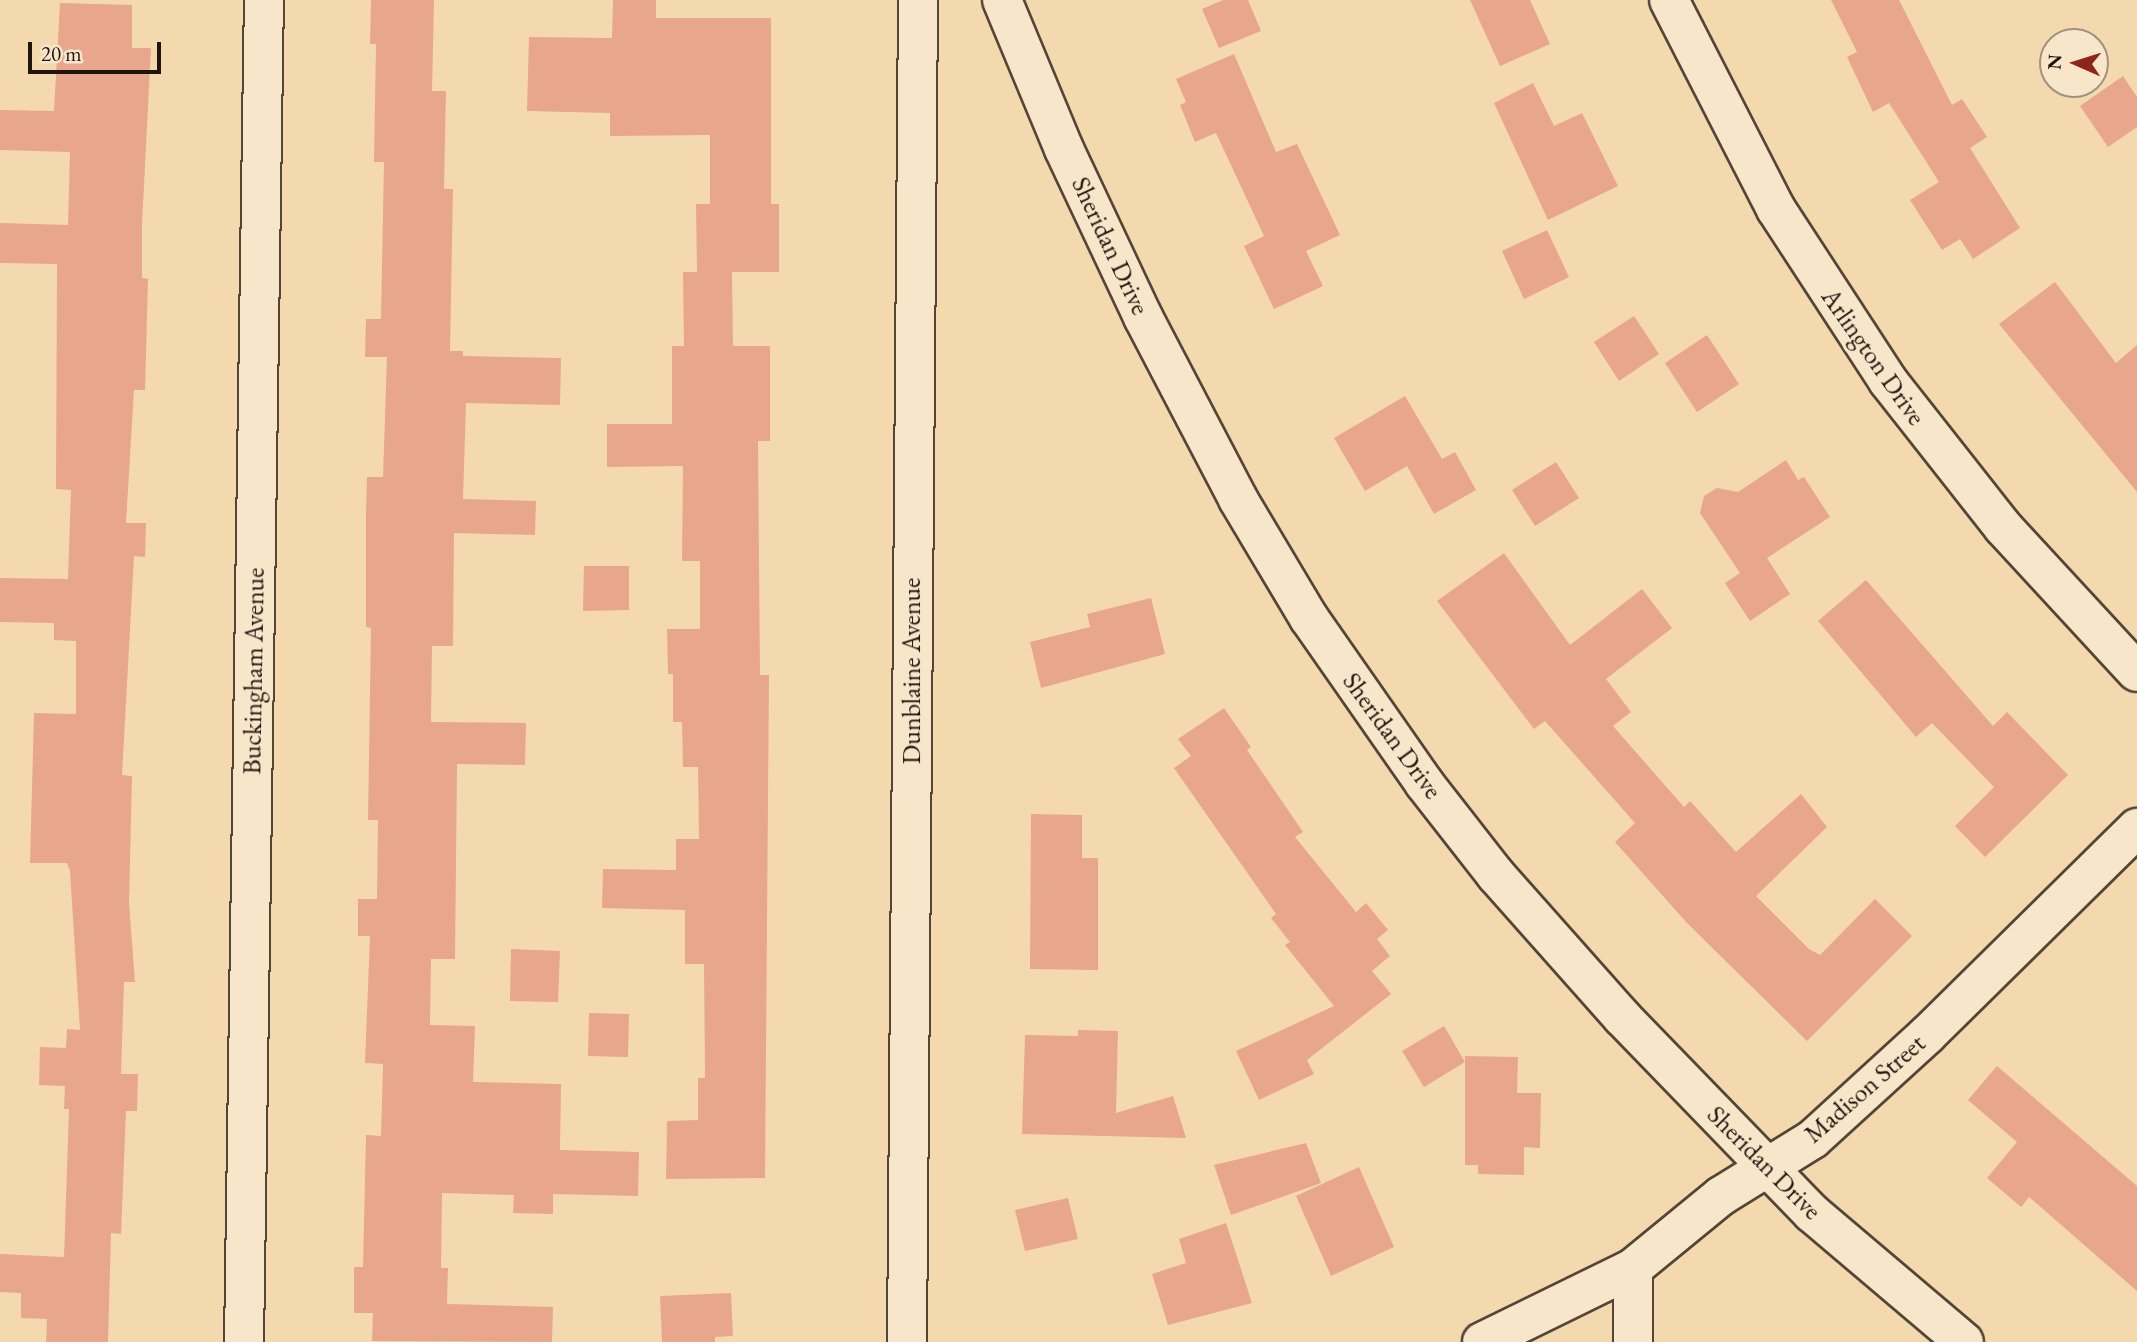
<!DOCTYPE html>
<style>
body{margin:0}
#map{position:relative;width:2137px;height:1342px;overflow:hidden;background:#f5d9ae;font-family:"EB Garamond",serif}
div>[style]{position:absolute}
.building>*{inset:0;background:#e8a68c}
.roads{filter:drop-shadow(2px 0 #544537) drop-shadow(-2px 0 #544537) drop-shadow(0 2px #544537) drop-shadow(0 -2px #544537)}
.minor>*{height:38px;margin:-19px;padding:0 19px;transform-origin:19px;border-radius:19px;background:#f8e6ca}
span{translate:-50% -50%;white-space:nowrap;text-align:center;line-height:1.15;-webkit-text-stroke:6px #f8e6ca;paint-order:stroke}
.street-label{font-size:26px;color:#1f140f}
.north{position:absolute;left:2039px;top:28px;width:70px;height:70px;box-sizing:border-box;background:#f8e6ca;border:2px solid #a1927f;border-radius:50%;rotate:273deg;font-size:19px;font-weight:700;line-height:28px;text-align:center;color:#1f140f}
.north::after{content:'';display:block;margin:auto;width:24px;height:32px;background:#8f2418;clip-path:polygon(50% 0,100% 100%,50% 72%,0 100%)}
.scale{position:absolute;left:28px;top:42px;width:133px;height:32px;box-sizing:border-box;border:4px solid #1f140f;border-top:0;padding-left:9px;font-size:21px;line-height:24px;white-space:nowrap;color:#1f140f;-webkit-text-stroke:5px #f8e6ca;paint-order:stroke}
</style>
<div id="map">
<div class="building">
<div style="clip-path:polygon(371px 0,434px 0,432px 91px,446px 91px,444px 189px,453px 189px,450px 351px,463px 351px,463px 356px,561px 358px,560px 405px,466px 403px,463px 499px,536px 501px,535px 535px,454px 533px,453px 646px,432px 646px,431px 722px,526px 723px,525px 765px,457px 764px,455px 959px,431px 959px,430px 1025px,475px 1026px,473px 1082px,561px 1084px,560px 1150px,639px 1152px,638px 1196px,553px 1194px,553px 1214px,513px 1213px,514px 1195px,442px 1193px,441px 1268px,448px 1268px,447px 1304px,553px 1307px,552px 1342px,372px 1341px,373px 1313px,354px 1313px,354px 1267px,363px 1267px,366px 1135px,381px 1136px,383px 1064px,365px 1063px,370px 936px,358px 936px,358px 899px,377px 899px,378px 820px,368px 820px,371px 628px,366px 627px,366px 513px,367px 477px,383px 477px,387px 357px,365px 357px,366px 319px,381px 319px,384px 162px,374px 162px,376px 44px,370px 44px)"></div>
<div style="clip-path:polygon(613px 0,656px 0,656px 18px,771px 18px,771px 204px,779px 204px,779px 272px,732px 272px,733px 346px,770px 346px,770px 441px,758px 441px,760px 675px,769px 675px,765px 1178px,666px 1179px,667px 1121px,698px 1120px,698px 1078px,705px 1078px,704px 964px,685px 964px,685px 910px,602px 908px,603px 869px,676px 870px,676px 839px,699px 839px,698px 767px,683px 767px,682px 722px,673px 722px,673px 674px,668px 674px,667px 629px,700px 629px,700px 561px,682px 561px,683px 466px,607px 467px,607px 424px,672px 424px,672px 346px,684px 346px,683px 272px,697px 272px,696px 204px,710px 204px,710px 135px,610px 136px,610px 113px,527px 111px,529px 37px,612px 38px)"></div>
<div style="clip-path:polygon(1223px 0,1248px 0,1261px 31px,1219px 48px,1202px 9px)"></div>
<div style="clip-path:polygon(1470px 0,1530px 0,1550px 44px,1500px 66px)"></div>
<div style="clip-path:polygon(1831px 0,1899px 0,1952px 105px,1962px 99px,1987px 137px,1970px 148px,2020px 228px,1973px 259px,1960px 239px,1942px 250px,1910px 200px,1939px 182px,1889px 103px,1873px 112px,1847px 57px,1857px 52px)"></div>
<div style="clip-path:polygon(60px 3px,132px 5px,132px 48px,151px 48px,142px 224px,142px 278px,148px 279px,145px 390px,134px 390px,126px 523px,146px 523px,145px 557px,134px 556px,122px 775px,132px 776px,129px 903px,135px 982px,124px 982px,121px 1074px,138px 1074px,137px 1111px,126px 1111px,121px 1234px,111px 1233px,108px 1342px,46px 1342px,47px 1319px,21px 1318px,21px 1293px,0 1292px,0 1254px,64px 1257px,69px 1109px,64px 1109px,65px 1086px,39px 1085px,40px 1047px,66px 1048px,67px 1029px,80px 1030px,70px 871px,67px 863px,30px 863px,34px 713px,76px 714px,76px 641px,54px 640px,54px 623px,0 622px,0 578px,68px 579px,71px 490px,56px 489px,57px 264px,0 263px,0 223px,68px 225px,70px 152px,0 150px,0 110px,54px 111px)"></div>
<div style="clip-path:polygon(1234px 54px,1276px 152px,1297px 144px,1340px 235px,1306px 251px,1323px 286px,1274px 309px,1244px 246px,1264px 236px,1216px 133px,1195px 142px,1180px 105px,1186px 102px,1176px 79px)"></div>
<div style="clip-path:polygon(2123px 76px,2137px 97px,2137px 127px,2108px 147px,2080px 106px)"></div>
<div style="clip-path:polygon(1533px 83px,1554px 126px,1582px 113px,1618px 186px,1548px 220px,1494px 103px)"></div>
<div style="clip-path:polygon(1547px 230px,1569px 277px,1524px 299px,1502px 251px)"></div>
<div style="clip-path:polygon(2055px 282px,2116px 363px,2137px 345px,2137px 492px,1999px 324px)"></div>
<div style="clip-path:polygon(1634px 316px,1659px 354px,1619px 381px,1594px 342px)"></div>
<div style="clip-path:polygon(1707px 335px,1739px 384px,1697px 412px,1665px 363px)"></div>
<div style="clip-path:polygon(1405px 396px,1442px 459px,1455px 452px,1476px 490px,1434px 514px,1407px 466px,1365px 491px,1334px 438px)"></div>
<div style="clip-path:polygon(1786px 460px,1798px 480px,1804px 477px,1830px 517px,1767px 558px,1790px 594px,1750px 621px,1725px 583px,1740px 573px,1700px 513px,1704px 496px,1717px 488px,1738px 492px)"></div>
<div style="clip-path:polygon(1556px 462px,1579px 498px,1535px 526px,1512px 490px)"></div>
<div style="clip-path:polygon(1504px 553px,1570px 645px,1642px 589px,1672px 628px,1606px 679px,1631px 712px,1613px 726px,1684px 807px,1690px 801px,1736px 852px,1801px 794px,1827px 827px,1756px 896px,1809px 949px,1820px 955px,1875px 899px,1912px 936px,1807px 1041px,1687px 923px,1615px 842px,1635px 823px,1545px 721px,1534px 729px,1437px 601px)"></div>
<div style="clip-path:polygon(584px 566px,629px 566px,629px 610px,583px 611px)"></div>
<div style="clip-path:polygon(1866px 580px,1993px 726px,2007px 712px,2068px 775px,1985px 857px,1955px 826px,1994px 787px,1932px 723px,1916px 737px,1818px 621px)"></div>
<div style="clip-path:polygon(1151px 598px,1165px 654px,1041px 688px,1030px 642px,1090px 627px,1087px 614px)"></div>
<div style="clip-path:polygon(1224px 708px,1251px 747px,1247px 750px,1303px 832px,1295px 837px,1356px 912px,1366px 903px,1388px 930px,1377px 939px,1390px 956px,1372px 971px,1391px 994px,1307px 1060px,1314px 1074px,1259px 1100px,1236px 1051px,1334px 1006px,1285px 945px,1290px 942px,1271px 918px,1276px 914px,1174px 768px,1191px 756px,1178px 739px)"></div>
<div style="clip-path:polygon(1031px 814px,1082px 815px,1082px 858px,1098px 858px,1098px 970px,1030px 969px)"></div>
<div style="clip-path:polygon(511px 949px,560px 951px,558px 1002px,510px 1001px)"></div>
<div style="clip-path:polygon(589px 1013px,629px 1014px,628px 1057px,588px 1056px)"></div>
<div style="clip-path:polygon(1444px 1026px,1465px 1062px,1424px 1087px,1402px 1051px)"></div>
<div style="clip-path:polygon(1078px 1030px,1118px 1031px,1116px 1113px,1173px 1096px,1186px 1138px,1022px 1134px,1025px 1035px,1078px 1036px)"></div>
<div style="clip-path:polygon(1465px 1056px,1518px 1057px,1517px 1093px,1541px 1093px,1540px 1148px,1524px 1147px,1524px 1175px,1478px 1174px,1478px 1165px,1465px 1165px)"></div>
<div style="clip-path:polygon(1997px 1066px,2137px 1186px,2137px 1291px,2029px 1197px,2021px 1207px,1987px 1178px,2017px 1142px,1968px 1100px)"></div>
<div style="clip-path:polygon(1306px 1143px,1321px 1183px,1231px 1215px,1214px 1165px)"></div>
<div style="clip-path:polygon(1359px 1167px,1394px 1247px,1331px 1276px,1296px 1196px)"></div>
<div style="clip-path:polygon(1068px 1198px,1078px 1239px,1025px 1251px,1015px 1210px)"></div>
<div style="clip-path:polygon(1226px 1223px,1252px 1303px,1168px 1325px,1152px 1274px,1186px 1263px,1179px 1239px)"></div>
<div style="clip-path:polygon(731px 1293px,733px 1336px,715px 1337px,715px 1342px,662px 1342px,660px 1296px)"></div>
</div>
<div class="roads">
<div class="minor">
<div style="left:1002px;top:0;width:161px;rotate:67.4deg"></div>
<div style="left:1064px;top:149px;width:186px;rotate:64.8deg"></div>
<div style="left:1143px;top:317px;width:205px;rotate:62.4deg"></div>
<div style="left:1238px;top:499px;width:139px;rotate:59.2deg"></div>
<div style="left:1309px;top:618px;width:201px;rotate:55.1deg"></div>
<div style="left:1424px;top:783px;width:117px;rotate:52deg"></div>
<div style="left:1496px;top:875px;width:190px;rotate:48.4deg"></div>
<div style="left:1622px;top:1017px;width:273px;rotate:45.9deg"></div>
<div style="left:1812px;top:1213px;width:199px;rotate:40.3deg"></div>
<div style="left:1669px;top:0;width:235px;rotate:62.9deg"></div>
<div style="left:1776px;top:209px;width:205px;rotate:56.9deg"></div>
<div style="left:1888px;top:381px;width:186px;rotate:51.8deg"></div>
<div style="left:2003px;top:527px;width:197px;rotate:47.3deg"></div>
<div style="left:244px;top:1342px;width:1342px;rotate:-89.15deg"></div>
<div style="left:907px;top:1342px;width:1342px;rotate:-89.53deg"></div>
<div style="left:1482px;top:1342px;width:168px;rotate:-26.1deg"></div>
<div style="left:1633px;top:1268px;width:114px;rotate:-39.3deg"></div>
<div style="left:1721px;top:1196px;width:108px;rotate:-31.8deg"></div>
<div style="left:1813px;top:1139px;width:154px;rotate:-42.4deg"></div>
<div style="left:1927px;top:1035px;width:295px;rotate:-44.6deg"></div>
<div style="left:1633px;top:1342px;width:74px;rotate:-90deg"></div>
</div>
</div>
<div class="street-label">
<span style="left:1110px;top:246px;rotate:65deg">Sheridan Drive</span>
<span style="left:1873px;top:357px;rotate:55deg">Arlington Drive</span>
<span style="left:254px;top:671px;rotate:-89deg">Buckingham Avenue</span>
<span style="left:912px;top:671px;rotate:-90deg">Dunblaine Avenue</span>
<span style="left:1392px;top:736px;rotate:54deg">Sheridan Drive</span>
<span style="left:1865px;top:1089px;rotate:-41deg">Madison Street</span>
<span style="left:1764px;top:1163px;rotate:45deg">Sheridan Drive</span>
</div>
<div class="north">N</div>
<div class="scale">20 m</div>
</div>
